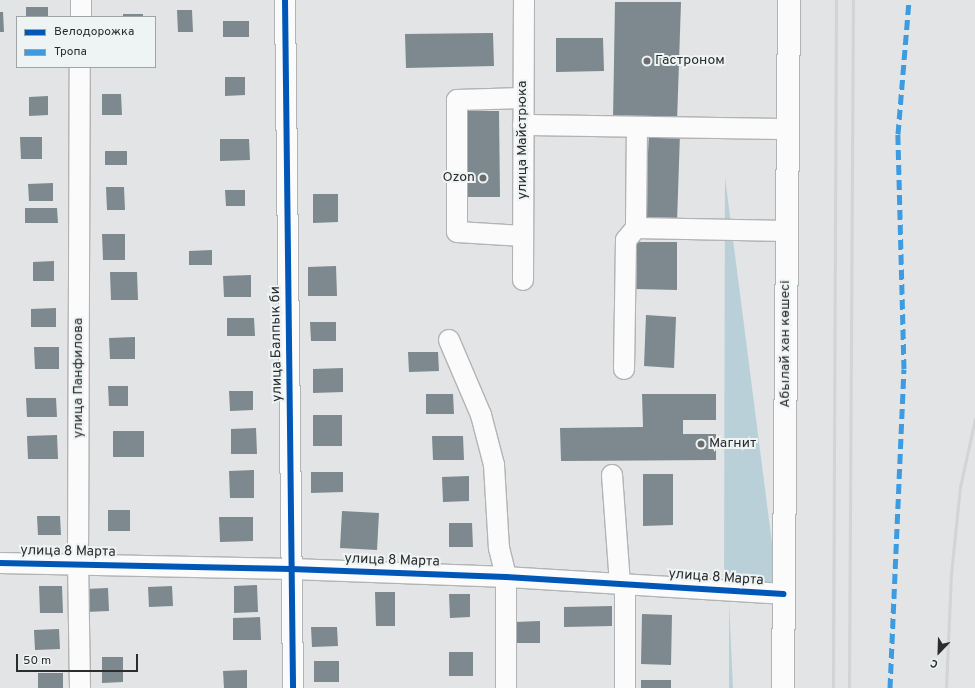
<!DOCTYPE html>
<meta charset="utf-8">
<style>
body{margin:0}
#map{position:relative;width:975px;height:688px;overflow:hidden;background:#e2e4e6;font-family:Overpass,sans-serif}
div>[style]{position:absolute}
.green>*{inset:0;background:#b9d0d8}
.building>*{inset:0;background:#7d898e}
.roads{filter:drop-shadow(1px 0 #b2b3b4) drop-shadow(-1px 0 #b2b3b4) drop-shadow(0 1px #b2b3b4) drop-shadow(0 -1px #b2b3b4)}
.minor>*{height:20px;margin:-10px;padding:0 10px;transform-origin:10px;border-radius:10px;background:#fbfbfb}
.major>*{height:22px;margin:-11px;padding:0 11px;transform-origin:11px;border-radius:11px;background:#fbfbfb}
.rail>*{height:3px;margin:-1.5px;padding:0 1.5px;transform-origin:1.5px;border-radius:1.5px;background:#d3d4d4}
.quiet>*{height:5px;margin-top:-2.5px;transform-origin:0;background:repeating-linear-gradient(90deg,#3d9ce1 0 10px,transparent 0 15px)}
.cycleway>*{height:6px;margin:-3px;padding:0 3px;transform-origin:3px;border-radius:3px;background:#0057b8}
.dots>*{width:11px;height:11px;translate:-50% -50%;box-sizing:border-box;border:2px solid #eef3f4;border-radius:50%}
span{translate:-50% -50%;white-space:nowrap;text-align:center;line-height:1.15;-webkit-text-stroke:4px #eef3f4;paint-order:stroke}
.poi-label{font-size:14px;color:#2b2c2d}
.left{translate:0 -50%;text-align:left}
.right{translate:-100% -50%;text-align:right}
.street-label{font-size:14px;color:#2b2c2d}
.legend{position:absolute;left:16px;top:16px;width:140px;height:52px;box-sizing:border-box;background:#eef3f4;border:1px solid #a0a3a4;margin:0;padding:5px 7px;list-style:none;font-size:12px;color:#2b2c2d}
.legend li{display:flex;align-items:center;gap:8px;height:20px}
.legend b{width:20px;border:1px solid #a0a3a4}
.north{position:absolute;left:919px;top:632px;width:40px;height:40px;-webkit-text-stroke:3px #eef3f4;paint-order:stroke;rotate:203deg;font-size:11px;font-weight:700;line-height:16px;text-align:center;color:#2b2c2d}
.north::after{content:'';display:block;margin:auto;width:14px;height:18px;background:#2b2c2d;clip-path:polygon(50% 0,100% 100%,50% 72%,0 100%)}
.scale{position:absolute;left:16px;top:654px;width:122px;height:18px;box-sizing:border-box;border:2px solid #2b2c2d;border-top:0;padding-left:5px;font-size:12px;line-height:14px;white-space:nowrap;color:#2b2c2d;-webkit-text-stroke:3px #eef3f4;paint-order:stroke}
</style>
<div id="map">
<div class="green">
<div style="clip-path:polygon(725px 177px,778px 590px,724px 585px)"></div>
<div style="clip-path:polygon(729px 601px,733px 688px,729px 688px)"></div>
</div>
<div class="building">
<div style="clip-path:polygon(615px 2px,681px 2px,677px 122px,613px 120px)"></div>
<div style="clip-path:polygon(26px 7px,48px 7px,48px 17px,26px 17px)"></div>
<div style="clip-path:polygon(177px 10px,192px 10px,193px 32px,178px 32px)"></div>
<div style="clip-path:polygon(0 12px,3px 12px,4px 32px,0 32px)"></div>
<div style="clip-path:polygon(123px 14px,143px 14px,143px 17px,123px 17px)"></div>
<div style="clip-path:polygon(223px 21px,249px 21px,249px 37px,223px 37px)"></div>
<div style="clip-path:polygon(493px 33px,494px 66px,406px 68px,405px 34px)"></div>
<div style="clip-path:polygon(556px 38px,603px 38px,604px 71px,556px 72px)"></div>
<div style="clip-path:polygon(225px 77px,245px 77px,245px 95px,225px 96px)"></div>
<div style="clip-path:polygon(102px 94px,121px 94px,122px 115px,102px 115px)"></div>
<div style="clip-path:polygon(48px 96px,48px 115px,29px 116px,29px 97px)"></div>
<div style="clip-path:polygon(466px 111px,499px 111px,500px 197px,467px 197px)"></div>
<div style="clip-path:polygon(649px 131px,680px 133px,677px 222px,645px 221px)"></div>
<div style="clip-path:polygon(20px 137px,42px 137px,42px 159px,21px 159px)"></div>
<div style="clip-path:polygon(220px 139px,249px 139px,250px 160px,220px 161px)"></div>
<div style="clip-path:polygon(105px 151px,127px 151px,127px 165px,105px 165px)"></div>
<div style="clip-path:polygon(53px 183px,53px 201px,29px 201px,28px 184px)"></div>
<div style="clip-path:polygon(106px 187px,124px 187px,125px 210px,107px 210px)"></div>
<div style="clip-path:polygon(225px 190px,245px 190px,245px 206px,226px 206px)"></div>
<div style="clip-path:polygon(313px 194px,338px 194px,338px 222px,313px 223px)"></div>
<div style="clip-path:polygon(25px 208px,57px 208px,58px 223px,25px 223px)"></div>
<div style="clip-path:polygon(102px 234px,125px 234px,125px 260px,103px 260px)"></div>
<div style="clip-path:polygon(637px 242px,677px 242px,677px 290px,636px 289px)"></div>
<div style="clip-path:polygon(212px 250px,212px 265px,189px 265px,189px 251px)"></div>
<div style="clip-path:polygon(54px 261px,54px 281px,33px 281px,33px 262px)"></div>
<div style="clip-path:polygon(336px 266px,337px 296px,308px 296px,308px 267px)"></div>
<div style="clip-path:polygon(110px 272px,137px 272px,138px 300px,111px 300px)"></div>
<div style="clip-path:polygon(251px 275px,251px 297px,224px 297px,223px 276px)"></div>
<div style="clip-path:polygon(56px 308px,56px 327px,31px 327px,31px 309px)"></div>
<div style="clip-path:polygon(646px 315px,676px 317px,674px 368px,644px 366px)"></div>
<div style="clip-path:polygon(227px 318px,254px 318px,255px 336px,227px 336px)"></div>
<div style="clip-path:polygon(310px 322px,336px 322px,336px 341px,311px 341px)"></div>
<div style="clip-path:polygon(135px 337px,135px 359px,110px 359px,109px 338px)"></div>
<div style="clip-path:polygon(34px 347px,59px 347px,59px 369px,35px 369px)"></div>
<div style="clip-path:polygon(408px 352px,438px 352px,439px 371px,409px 372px)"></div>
<div style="clip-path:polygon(343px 368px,343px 392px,313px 393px,313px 369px)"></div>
<div style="clip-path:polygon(108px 386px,128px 386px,128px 406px,109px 406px)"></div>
<div style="clip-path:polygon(229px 391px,253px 391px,253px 410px,230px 411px)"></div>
<div style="clip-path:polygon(426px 394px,453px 394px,454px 414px,426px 414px)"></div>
<div style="clip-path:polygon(642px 394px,716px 394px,716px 420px,683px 420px,683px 434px,716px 434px,716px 460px,561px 461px,560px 428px,643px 427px)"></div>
<div style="clip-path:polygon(26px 398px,56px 398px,57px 417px,27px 417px)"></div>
<div style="clip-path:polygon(313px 415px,342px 415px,342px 446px,313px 446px)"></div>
<div style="clip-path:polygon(256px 428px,257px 454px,231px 454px,231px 429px)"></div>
<div style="clip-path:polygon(113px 431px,144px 431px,144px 457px,113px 457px)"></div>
<div style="clip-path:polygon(57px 435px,58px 459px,28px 459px,27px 436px)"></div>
<div style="clip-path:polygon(432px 436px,463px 436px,464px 460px,433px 460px)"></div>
<div style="clip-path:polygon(254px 470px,254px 498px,230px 498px,229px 471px)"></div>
<div style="clip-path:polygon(311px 472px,343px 472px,343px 492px,311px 493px)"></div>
<div style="clip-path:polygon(643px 474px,673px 474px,673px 525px,643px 526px)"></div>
<div style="clip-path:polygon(469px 476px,469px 501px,443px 502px,442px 477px)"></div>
<div style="clip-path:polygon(108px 510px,130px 510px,130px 531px,108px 531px)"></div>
<div style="clip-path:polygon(342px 511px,379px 513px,377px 550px,340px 548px)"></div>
<div style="clip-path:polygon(37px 516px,60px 516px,61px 535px,38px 535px)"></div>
<div style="clip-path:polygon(219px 517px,253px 517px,253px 541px,220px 542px)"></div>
<div style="clip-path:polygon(449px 523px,472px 523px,473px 547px,449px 547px)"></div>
<div style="clip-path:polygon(257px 585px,258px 612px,234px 613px,234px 586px)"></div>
<div style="clip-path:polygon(39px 586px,62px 586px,63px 613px,40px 613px)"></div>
<div style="clip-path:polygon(172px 586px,173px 606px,149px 607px,148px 587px)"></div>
<div style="clip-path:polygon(108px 588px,109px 611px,85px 612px,84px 589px)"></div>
<div style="clip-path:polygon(375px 592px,395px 592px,395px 626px,376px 626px)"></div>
<div style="clip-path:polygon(449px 594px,470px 594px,470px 617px,450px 618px)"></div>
<div style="clip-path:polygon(612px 606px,612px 626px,564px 627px,564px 607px)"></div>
<div style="clip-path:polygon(642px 614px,672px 615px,671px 665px,641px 664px)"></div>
<div style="clip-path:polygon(260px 617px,261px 640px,233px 640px,233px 618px)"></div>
<div style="clip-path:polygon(540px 621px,540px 643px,516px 643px,515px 622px)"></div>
<div style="clip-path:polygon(311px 627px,337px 627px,338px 646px,312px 647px)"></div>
<div style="clip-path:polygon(59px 629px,60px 649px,35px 650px,34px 630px)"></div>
<div style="clip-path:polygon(449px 652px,473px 652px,473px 676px,449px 676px)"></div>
<div style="clip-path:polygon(102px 657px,123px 657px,123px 682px,102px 683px)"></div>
<div style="clip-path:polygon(314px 661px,339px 661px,339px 682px,314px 682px)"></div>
<div style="clip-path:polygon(247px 670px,247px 688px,224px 688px,223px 671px)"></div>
<div style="clip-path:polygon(38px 673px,63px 673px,63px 688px,38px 688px)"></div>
<div style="clip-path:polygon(641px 680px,671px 680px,671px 688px,641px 688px)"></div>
</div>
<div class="roads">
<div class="minor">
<div style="left:285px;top:0;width:688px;rotate:89.33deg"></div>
<div style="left:81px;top:17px;width:17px;rotate:-90deg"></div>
<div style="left:523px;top:125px;width:264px;rotate:0.9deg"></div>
<div style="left:637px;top:127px;width:101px;rotate:90.6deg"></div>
<div style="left:636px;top:228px;width:151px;rotate:1.1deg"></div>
<div style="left:523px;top:236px;width:66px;rotate:-176.5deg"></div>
<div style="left:457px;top:232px;width:132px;rotate:-90deg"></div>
<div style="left:457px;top:100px;width:66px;rotate:-1.7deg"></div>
<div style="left:523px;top:280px;width:280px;rotate:-89.8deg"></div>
<div style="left:449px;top:340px;width:82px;rotate:66.9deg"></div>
<div style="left:481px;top:415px;width:52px;rotate:75.4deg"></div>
<div style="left:494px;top:465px;width:83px;rotate:86.6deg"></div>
<div style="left:499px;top:548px;width:30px;rotate:76deg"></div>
<div style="left:506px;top:577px;width:111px;rotate:90deg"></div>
<div style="left:624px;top:369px;width:129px;rotate:-89.1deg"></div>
<div style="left:626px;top:240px;width:16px;rotate:-50deg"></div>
<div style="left:612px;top:475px;width:109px;rotate:85.8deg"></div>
<div style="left:0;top:563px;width:291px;rotate:1.2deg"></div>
<div style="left:291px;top:569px;width:215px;rotate:2.1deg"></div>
<div style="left:506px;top:577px;width:278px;rotate:3.5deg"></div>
<div style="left:80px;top:688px;width:123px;rotate:-90.9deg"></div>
<div style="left:78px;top:565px;width:498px;rotate:-89.8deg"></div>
<div style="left:625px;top:688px;width:103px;rotate:-90deg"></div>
</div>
<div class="major">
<div style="left:783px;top:688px;width:688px;rotate:-89.5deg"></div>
</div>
</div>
<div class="rail">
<div style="left:833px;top:688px;width:688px;rotate:-89.75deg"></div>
<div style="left:849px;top:688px;width:688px;rotate:-89.67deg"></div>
<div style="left:946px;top:688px;width:114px;rotate:-87.5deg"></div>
<div style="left:951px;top:574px;width:87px;rotate:-84.1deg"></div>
<div style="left:960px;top:487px;width:70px;rotate:-77.6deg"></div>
</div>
<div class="quiet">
<div style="left:890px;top:688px;width:319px;rotate:-87.5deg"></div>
<div style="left:904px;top:369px;width:235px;rotate:-91.5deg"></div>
<div style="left:898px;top:134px;width:134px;rotate:-85.3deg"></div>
</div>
<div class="cycleway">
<div style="left:285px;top:0;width:688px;rotate:89.33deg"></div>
<div style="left:0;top:563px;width:291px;rotate:1.2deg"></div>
<div style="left:291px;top:569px;width:215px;rotate:2.1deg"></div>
<div style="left:506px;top:577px;width:278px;rotate:3.5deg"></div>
</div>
<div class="dots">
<div style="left:647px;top:61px;background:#6b6c6e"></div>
<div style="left:483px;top:178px;background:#6b6c6e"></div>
<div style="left:701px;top:444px;background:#6b6c6e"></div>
</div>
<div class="poi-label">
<span class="left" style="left:655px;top:61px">Гастроном</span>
<span class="right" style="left:475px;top:178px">Ozon</span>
<span class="left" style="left:709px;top:444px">Магнит</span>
</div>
<div class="street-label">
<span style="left:523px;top:140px;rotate:-90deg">улица Майстрюка</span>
<span style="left:277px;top:344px;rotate:-91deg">улица Балпык би</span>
<span style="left:786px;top:344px;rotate:-90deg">Абылай хан көшесі</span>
<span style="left:79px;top:378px;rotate:-90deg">улица Панфилова</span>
<span style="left:68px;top:552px;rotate:1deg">улица 8 Марта</span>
<span style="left:392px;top:561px;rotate:2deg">улица 8 Марта</span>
<span style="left:716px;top:578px;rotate:4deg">улица 8 Марта</span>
</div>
<ul class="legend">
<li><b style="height:5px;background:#0057b8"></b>Велодорожка</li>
<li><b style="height:5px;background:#3d9ce1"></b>Тропа</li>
</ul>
<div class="north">С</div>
<div class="scale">50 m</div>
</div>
